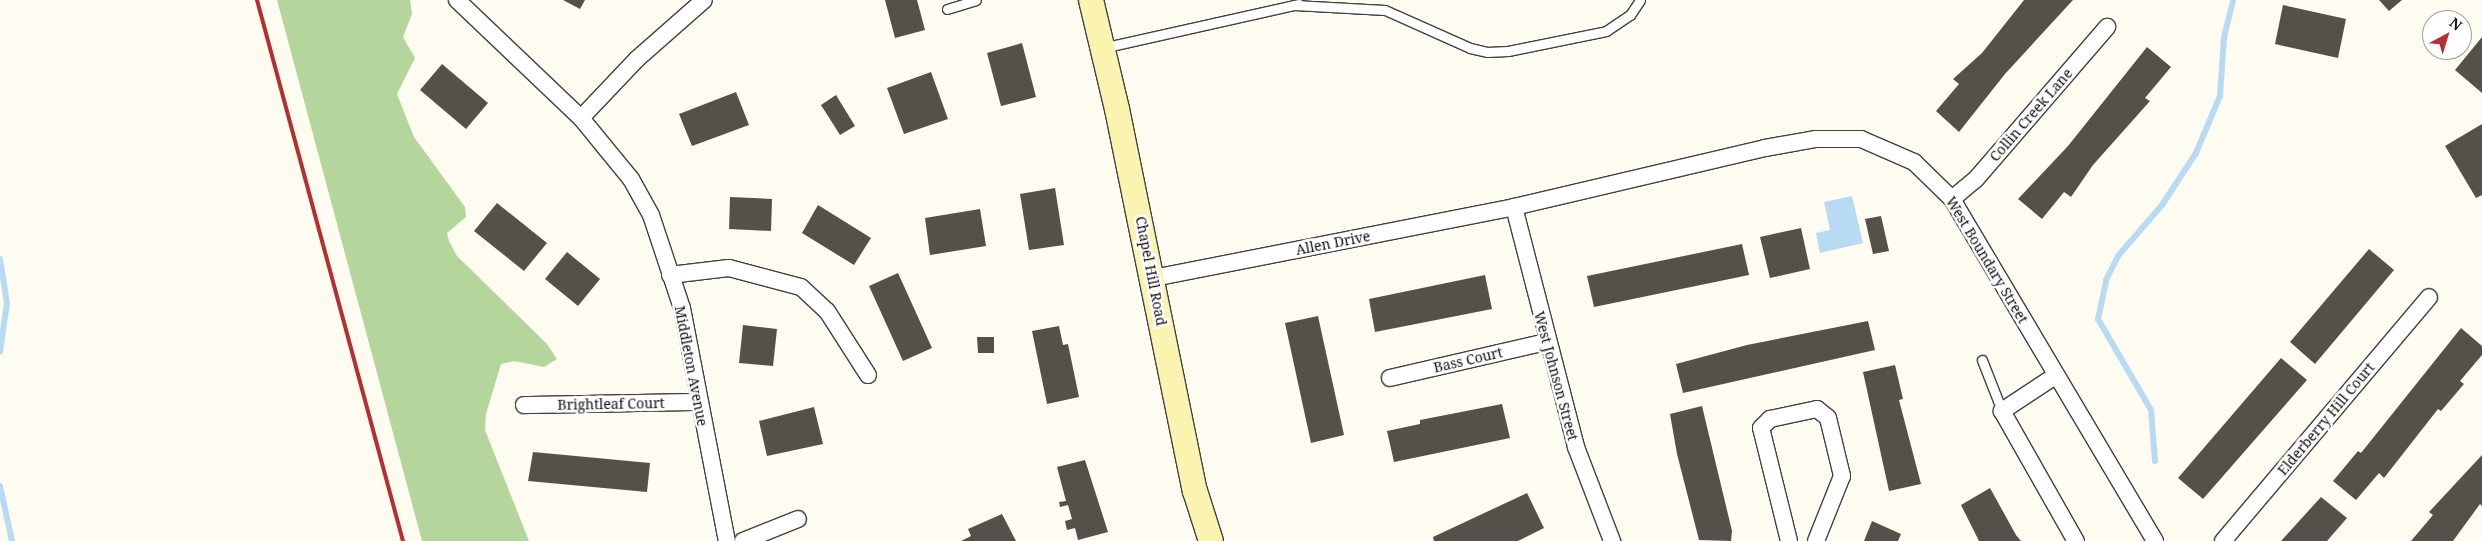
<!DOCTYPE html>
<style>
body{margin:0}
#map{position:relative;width:2482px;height:541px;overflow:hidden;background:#fefcf0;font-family:"Noto Serif",serif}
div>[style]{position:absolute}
.forest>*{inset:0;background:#b4d69c}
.water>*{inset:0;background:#b8daf2}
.stream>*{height:6px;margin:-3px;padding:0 3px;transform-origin:3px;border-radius:3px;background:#b8daf2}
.building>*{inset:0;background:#56504b}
.roads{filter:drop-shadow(1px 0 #414141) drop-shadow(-1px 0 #414141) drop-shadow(0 1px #414141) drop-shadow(0 -1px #414141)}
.service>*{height:9px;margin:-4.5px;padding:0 4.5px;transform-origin:4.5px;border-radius:4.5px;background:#fff}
.minor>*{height:16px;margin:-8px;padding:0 8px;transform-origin:8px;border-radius:8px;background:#fff}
.secondary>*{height:24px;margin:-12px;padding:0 12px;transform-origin:12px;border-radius:12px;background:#faf4b0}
.rail>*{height:4px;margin:-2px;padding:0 2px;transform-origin:2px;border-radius:2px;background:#b62f30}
span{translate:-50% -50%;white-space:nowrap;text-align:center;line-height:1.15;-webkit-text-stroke:5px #fff;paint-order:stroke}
.street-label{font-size:14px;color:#0e0e0e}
.north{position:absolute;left:2422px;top:10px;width:50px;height:50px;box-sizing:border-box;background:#fff;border:1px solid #9f9f9f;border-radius:50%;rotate:39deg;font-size:14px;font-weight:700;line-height:20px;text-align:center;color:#0e0e0e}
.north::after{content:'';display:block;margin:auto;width:18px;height:22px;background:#b62f30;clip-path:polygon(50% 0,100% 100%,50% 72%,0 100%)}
</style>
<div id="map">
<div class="forest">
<div style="clip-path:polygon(277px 0,410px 0,412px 14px,403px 37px,415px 58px,397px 94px,414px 137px,465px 207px,466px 217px,447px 233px,449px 241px,457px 256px,547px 344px,557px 359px,544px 367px,514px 361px,501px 364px,486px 414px,485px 430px,529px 541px,422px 541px)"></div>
</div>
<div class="water">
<div style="clip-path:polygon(1852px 196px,1863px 243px,1820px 253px,1816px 233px,1830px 230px,1824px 202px)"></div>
</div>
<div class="stream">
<div style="left:0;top:259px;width:45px;rotate:81deg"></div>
<div style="left:7px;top:303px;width:49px;rotate:98.3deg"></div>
<div style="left:2155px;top:461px;width:51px;rotate:-94.5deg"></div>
<div style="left:2151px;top:410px;width:105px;rotate:-120.2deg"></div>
<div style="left:2098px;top:319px;width:40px;rotate:-78deg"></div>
<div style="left:2106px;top:280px;width:27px;rotate:-63deg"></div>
<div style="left:2118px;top:256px;width:67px;rotate:-49.2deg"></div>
<div style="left:2162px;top:205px;width:62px;rotate:-56.8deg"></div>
<div style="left:2196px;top:153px;width:62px;rotate:-67.2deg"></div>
<div style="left:2220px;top:96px;width:59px;rotate:-86.1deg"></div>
<div style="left:2224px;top:37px;width:38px;rotate:-76deg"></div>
<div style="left:0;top:486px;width:56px;rotate:77.7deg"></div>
</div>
<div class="building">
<div style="clip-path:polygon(563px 0,585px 0,580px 9px)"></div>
<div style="clip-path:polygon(885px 0,917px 0,925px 30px,895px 38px)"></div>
<div style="clip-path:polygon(2024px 0,2073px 0,2005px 74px,1959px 132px,1936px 111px,1959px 84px,1953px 79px,1982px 53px)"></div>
<div style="clip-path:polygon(2379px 0,2402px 0,2389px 11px)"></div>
<div style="clip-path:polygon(2283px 5px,2346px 19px,2338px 58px,2275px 44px)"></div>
<div style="clip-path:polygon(2482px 37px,2482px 93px,2455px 70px)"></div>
<div style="clip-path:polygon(1022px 43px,1036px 97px,1001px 106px,987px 53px)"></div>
<div style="clip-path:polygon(2147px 47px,2171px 67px,2145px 98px,2150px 101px,2093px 165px,2071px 197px,2064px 192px,2042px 219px,2018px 199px,2068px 146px)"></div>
<div style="clip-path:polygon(442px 64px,488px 103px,466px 129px,420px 90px)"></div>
<div style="clip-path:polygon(931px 72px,948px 119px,904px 134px,887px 88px)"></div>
<div style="clip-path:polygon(736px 92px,749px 125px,692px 146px,679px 114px)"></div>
<div style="clip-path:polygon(836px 95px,855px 126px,840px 135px,821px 105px)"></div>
<div style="clip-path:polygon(2482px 124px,2482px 195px,2476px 198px,2445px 146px)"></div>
<div style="clip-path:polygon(1055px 188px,1064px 245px,1029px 250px,1020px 194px)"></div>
<div style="clip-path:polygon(730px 197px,772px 199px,771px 231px,729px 229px)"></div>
<div style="clip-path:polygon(497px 203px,547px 243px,524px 271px,474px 231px)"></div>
<div style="clip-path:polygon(818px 205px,871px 238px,854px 265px,802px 233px)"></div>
<div style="clip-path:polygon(980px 209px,986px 246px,930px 255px,925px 218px)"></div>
<div style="clip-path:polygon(1881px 216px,1889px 251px,1873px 254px,1865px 219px)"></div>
<div style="clip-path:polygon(1801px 228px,1810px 269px,1770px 278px,1760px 237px)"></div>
<div style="clip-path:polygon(1742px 244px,1749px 275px,1594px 307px,1587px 276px)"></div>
<div style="clip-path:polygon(2369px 249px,2394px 270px,2315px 364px,2290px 342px)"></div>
<div style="clip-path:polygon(567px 252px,600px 279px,578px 306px,545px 279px)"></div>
<div style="clip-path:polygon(898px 273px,932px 348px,903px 361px,869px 286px)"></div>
<div style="clip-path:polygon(1485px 275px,1492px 309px,1375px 332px,1369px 299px)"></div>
<div style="clip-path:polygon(1318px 316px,1344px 435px,1311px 443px,1285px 323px)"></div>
<div style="clip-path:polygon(1868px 321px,1875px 350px,1683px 393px,1676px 364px,1747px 345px)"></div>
<div style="clip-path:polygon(743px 325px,777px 329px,773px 366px,739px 363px)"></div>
<div style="clip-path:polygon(1059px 326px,1063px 345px,1068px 344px,1079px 397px,1047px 404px,1032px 331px)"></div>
<div style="clip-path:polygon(2461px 328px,2482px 346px,2482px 355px,2460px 381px,2464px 384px,2441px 411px,2438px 409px,2384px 478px,2379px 473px,2356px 500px,2333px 481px,2358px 451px,2361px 453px)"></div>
<div style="clip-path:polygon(977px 337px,994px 337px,994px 353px,978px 353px)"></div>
<div style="clip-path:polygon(2281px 358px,2307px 380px,2203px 499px,2178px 478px)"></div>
<div style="clip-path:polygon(1895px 365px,1903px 399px,1899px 400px,1921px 484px,1889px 491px,1863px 372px)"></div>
<div style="clip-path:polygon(1502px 404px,1510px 438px,1394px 462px,1387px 431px,1420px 424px,1420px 420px)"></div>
<div style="clip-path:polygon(1702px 406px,1732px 531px,1731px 541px,1699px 540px,1677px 454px,1670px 414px)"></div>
<div style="clip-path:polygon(814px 407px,823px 444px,767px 456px,759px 421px)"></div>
<div style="clip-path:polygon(533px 452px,650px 463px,647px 492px,528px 481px)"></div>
<div style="clip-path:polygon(2482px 455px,2482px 506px,2480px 504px,2453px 541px,2411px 541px,2433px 515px,2429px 512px)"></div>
<div style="clip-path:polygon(1085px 460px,1108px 532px,1078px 540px,1075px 528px,1067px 530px,1065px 521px,1072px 519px,1068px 505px,1060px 507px,1059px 502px,1066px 501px,1057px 467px)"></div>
<div style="clip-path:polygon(1990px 488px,2016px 535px,2021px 541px,1979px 541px,1961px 505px)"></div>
<div style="clip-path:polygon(1527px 493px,1544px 528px,1518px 541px,1434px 541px,1433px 537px)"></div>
<div style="clip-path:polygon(2321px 497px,2347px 518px,2327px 541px,2281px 541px)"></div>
<div style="clip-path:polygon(1002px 514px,1016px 541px,961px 541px,971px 536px,968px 529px)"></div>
<div style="clip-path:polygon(1872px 521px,1901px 534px,1898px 541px,1864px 541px)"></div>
</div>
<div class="roads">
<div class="service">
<div style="left:1294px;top:5px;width:91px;rotate:3.1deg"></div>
<div style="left:1385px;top:10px;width:93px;rotate:24.1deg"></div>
<div style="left:1470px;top:48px;width:17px;rotate:13deg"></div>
<div style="left:1487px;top:52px;width:21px;rotate:-3deg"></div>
<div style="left:1508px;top:51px;width:100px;rotate:-11.5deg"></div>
<div style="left:1606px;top:31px;width:29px;rotate:-34deg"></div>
<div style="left:1630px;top:15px;width:18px;rotate:-56deg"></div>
<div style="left:947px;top:9px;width:30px;rotate:-17deg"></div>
<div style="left:1102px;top:48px;width:202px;rotate:-12.6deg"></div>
<div style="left:1982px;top:360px;width:55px;rotate:68.6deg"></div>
</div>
<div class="minor">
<div style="left:457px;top:0;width:171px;rotate:43.6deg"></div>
<div style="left:581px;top:118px;width:79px;rotate:50.7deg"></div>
<div style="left:631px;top:179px;width:41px;rotate:60.9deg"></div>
<div style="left:651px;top:215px;width:98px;rotate:71.6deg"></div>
<div style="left:682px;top:308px;width:237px;rotate:79.1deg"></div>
<div style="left:581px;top:118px;width:81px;rotate:-46.5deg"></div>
<div style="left:637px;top:59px;width:89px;rotate:-41.4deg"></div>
<div style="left:1952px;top:199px;width:31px;rotate:-40deg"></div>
<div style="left:1976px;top:179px;width:201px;rotate:-49.2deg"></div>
<div style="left:1514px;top:207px;width:248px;rotate:75.5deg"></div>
<div style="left:1576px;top:447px;width:101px;rotate:69deg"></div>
<div style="left:670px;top:275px;width:59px;rotate:-6.8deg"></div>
<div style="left:729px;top:268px;width:74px;rotate:14.8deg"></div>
<div style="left:801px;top:287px;width:35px;rotate:43deg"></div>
<div style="left:827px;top:311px;width:76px;rotate:57.4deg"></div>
<div style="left:1153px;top:278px;width:368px;rotate:-11.1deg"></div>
<div style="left:1514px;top:207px;width:258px;rotate:-13.2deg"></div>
<div style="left:1765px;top:148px;width:52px;rotate:-10deg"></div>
<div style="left:1816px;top:139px;width:45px"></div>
<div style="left:1861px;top:139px;width:58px;rotate:23.5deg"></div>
<div style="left:1914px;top:162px;width:53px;rotate:44.2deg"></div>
<div style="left:1952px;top:199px;width:398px;rotate:59.3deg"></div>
<div style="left:2055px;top:376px;width:64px;rotate:146.6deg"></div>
<div style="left:2002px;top:411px;width:150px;rotate:60.4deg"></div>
<div style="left:1390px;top:378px;width:160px;rotate:-13deg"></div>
<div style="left:524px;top:405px;width:174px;rotate:-1deg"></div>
<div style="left:743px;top:541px;width:59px;rotate:-21.8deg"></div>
<div style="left:1789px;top:541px;width:116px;rotate:-103.9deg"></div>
<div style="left:1761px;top:428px;width:13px;rotate:-45deg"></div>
<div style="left:1770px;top:419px;width:48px;rotate:-12deg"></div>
<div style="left:1817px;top:409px;width:14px;rotate:39deg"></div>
<div style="left:1828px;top:418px;width:60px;rotate:76.4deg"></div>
<div style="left:1842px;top:476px;width:70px;rotate:111.8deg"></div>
<div style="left:2223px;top:541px;width:319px;rotate:-49.8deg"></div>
</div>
<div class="secondary">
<div style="left:1091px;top:0;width:112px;rotate:76.6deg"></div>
<div style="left:1117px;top:109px;width:390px;rotate:78.5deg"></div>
<div style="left:1195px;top:491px;width:52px;rotate:72.3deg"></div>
</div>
</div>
<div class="rail">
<div style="left:257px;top:0;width:560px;rotate:74.9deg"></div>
</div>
<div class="street-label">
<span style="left:2031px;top:115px;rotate:-49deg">Collin Creek Lane</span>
<span style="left:1333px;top:243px;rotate:-11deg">Allen Drive</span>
<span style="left:1987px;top:260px;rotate:59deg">West Boundary Street</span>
<span style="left:1151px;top:271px;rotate:79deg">Chapel Hill Road</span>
<span style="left:1468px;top:360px;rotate:-13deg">Bass Court</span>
<span style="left:691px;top:366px;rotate:79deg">Middleton Avenue</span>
<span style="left:1556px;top:376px;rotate:75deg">West Johnson Street</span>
<span style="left:611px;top:404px;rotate:-1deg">Brightleaf Court</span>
<span style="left:2326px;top:419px;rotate:-50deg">Elderberry Hill Court</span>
</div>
<div class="north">N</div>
</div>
